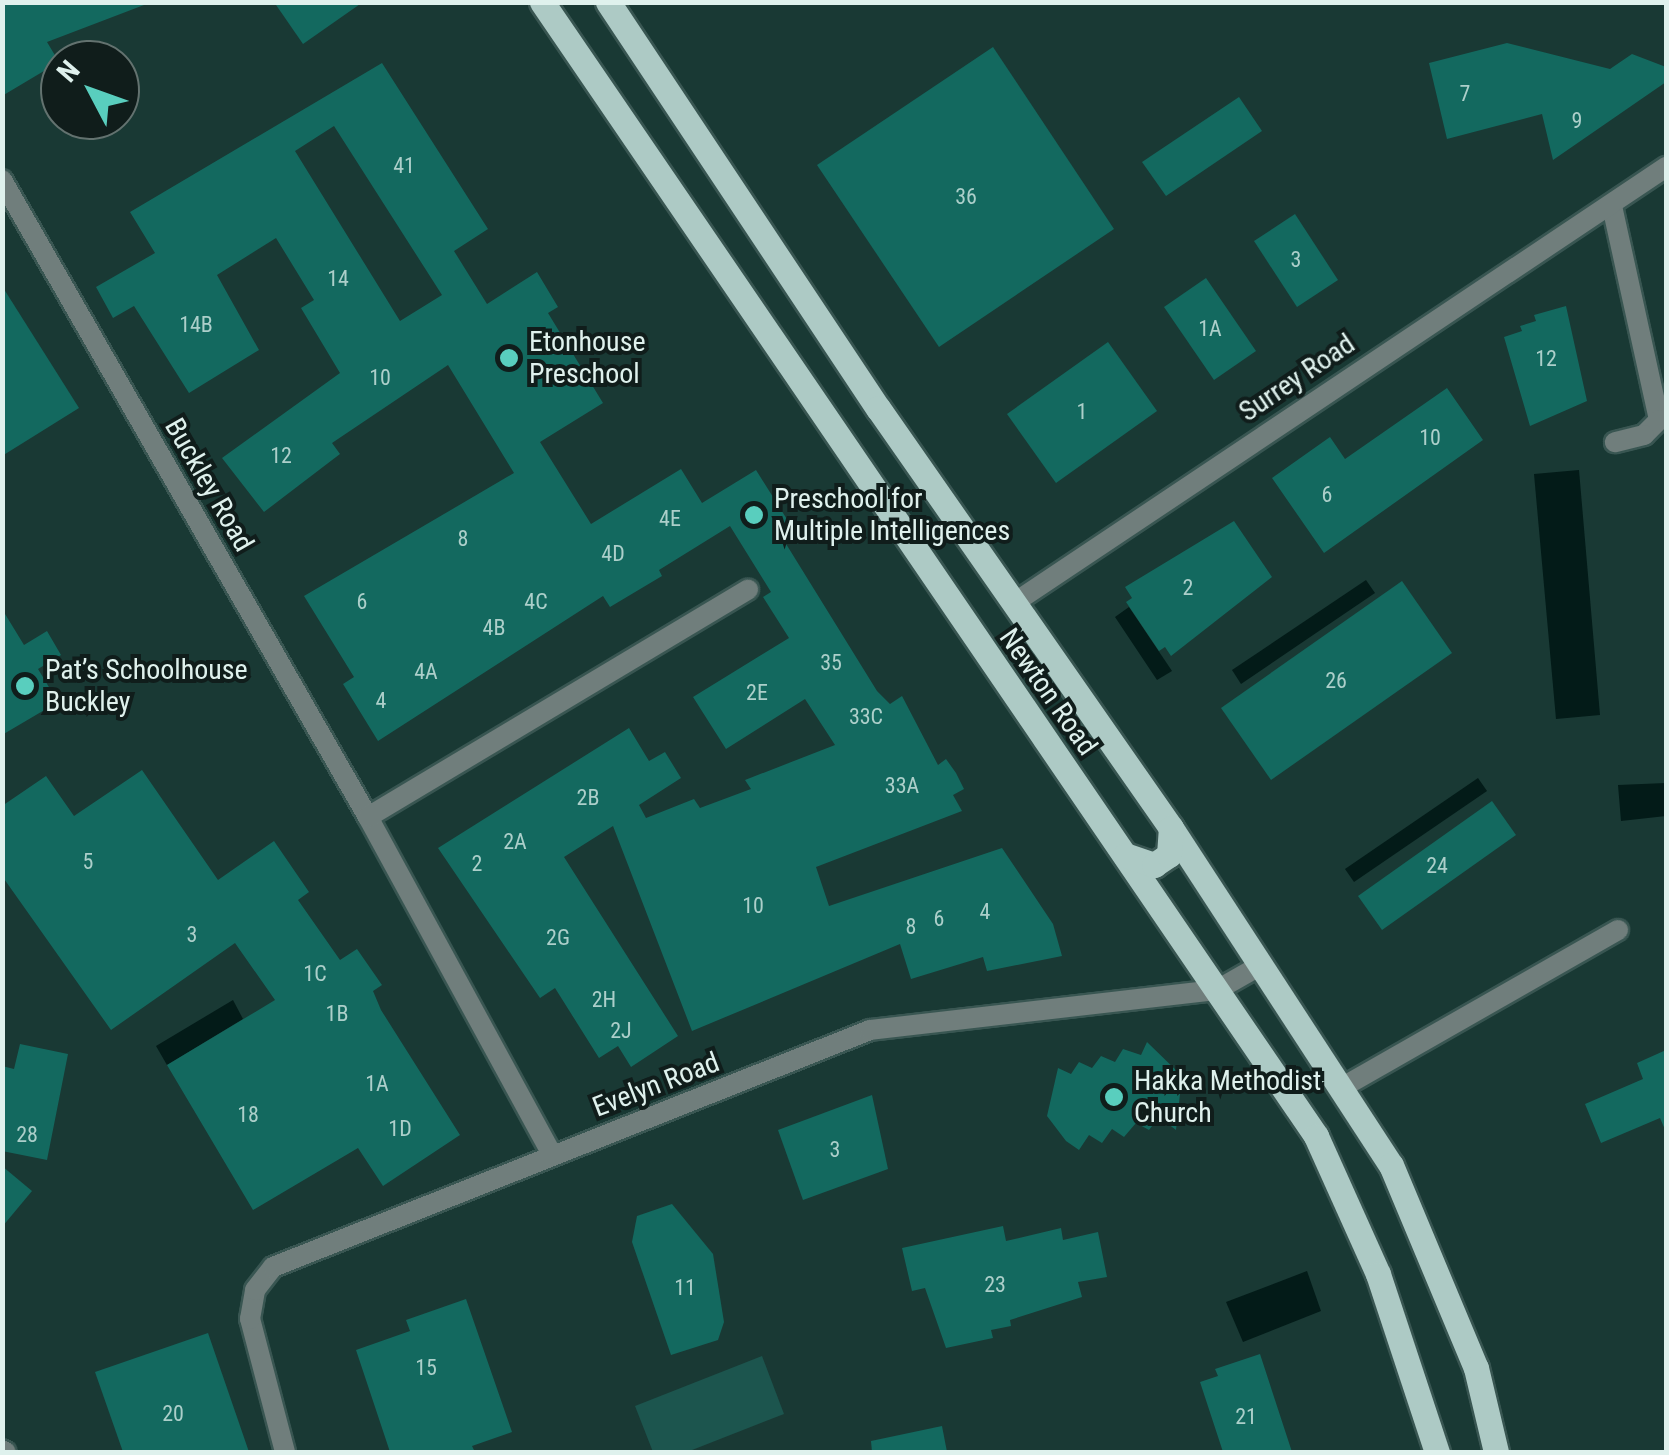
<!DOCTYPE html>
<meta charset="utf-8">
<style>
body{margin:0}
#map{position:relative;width:1669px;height:1455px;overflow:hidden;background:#193934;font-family:"Roboto Condensed",sans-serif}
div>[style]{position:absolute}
.green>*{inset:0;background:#1c554e}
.water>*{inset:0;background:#031b18}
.building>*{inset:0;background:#13695f}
.roads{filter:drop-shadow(2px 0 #395652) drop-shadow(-2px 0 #395652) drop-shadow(0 2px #395652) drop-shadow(0 -2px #395652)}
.street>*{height:20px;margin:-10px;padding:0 10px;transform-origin:10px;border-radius:10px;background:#707e7c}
.primary>*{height:25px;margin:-12.5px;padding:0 12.5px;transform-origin:12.5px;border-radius:12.5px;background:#adcac5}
.dots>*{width:28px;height:28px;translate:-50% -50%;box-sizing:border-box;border:5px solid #101d1b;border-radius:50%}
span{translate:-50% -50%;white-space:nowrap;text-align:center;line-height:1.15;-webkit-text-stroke:8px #101d1b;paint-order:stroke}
.number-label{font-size:22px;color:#accfca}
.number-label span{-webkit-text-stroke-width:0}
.poi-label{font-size:28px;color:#dff1ed}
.left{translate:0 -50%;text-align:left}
.street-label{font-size:28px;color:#dff1ed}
.frame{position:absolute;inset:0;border:5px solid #dff1ed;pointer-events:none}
.north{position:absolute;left:40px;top:40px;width:100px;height:100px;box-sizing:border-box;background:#101d1b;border:2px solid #63726f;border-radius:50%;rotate:311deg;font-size:28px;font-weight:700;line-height:40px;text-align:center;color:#dff1ed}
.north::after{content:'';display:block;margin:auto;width:35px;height:45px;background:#59cebe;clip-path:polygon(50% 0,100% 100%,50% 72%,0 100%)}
</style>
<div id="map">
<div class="green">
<div style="clip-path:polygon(762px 1356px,784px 1414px,687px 1452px,653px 1452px,635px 1406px)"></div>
</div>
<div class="water">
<div style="clip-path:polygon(1579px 470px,1600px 715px,1556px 719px,1534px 474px)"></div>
<div style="clip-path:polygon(1366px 580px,1375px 593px,1241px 684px,1232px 670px)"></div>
<div style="clip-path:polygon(1129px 607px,1172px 671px,1157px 680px,1115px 617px)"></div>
<div style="clip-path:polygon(1478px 778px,1487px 791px,1354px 882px,1345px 869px)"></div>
<div style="clip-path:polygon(1666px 783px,1666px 816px,1621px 821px,1618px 785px)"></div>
<div style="clip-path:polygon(233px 1000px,243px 1019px,167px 1065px,156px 1046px)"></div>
<div style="clip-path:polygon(1307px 1271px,1321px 1311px,1243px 1342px,1226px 1302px)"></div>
</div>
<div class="building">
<div style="clip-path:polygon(2px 2px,143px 2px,144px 5px,47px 42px,59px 62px,2px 96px)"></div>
<div style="clip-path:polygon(274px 2px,363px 2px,303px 44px)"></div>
<div style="clip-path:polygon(1507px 43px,1610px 69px,1632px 54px,1666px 67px,1666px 82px,1553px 160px,1542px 114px,1447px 139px,1429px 63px)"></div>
<div style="clip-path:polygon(993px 47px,1114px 229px,939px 347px,817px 165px)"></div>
<div style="clip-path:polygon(evenodd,382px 63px,488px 229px,454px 251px,487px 304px,537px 272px,558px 307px,548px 313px,603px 403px,540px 442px,591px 524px,681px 469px,702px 503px,756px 470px,795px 532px,783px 539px,877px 691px,890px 704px,902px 696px,938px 765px,946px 759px,956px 773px,964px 789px,953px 795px,962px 811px,816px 867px,829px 906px,1002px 848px,1053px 924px,1062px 956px,987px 971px,983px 957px,911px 979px,900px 944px,692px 1031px,613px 826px,564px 857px,678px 1036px,631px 1067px,618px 1046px,599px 1058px,555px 988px,540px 998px,438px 848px,629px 728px,649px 761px,665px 752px,681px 778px,639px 805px,646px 818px,694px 799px,700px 808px,751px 789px,745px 780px,835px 745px,805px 699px,726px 749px,693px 697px,789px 638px,763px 597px,771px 592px,730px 526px,659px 570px,662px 576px,610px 607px,603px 596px,378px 741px,343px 684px,354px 677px,304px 596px,514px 473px,448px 365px,332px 443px,340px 454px,264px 512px,222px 458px,340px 373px,301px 308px,314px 300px,276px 238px,217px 275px,259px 350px,189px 393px,134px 306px,113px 318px,96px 287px,155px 253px,130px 212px,382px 63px,334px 126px,442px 295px,400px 321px,295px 151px,334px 126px)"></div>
<div style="clip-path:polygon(1239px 97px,1262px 131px,1166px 196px,1142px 162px)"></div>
<div style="clip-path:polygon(1295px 214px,1338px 280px,1297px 307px,1254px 241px)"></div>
<div style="clip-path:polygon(1206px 278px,1256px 351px,1214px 380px,1164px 307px)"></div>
<div style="clip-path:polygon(2px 286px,79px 408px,2px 456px)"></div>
<div style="clip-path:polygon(1566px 306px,1587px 401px,1530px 426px,1504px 337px,1522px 331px,1520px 326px,1536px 321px,1534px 315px)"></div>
<div style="clip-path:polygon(1108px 342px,1157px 411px,1056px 483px,1007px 414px)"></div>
<div style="clip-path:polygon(1447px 388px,1483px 440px,1324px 553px,1272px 478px,1330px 437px,1345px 459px)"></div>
<div style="clip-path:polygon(1234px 521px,1272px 577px,1171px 656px,1165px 647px,1159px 651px,1126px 602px,1132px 598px,1125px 587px)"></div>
<div style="clip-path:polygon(1402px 581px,1452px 653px,1271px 780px,1221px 708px)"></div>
<div style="clip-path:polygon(2px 609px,24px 645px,47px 631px,61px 655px,38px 669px,58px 702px,2px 735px)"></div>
<div style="clip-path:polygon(142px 770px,218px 880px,274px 841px,309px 892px,298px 900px,340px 960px,357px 949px,382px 985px,373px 991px,381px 1010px,460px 1135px,383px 1186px,358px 1148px,253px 1210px,167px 1065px,275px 1000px,235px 943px,111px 1030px,2px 876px,2px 806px,46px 776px,74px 816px)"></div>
<div style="clip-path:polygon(1492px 801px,1516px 835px,1382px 930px,1358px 896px)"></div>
<div style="clip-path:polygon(1147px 1042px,1182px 1076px,1176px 1130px,1159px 1117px,1149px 1130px,1136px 1123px,1124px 1137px,1112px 1129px,1102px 1143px,1089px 1135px,1079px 1150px,1066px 1141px,1047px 1116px,1058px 1068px,1071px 1074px,1079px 1062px,1092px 1068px,1101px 1056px,1115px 1062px,1123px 1049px,1141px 1055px)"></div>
<div style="clip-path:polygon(20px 1044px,68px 1054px,47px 1160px,2px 1151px,2px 1066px,14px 1069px)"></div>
<div style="clip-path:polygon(1666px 1050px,1666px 1132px,1660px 1118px,1601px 1143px,1585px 1104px,1643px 1079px,1637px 1063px)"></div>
<div style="clip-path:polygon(872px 1095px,888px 1169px,803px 1200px,778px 1130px)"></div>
<div style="clip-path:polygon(2px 1166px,32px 1191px,2px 1227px)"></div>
<div style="clip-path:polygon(672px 1204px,713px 1254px,724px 1322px,718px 1340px,671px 1355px,632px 1242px,637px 1216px)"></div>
<div style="clip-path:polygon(1003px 1226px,1006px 1241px,1061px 1228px,1063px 1240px,1098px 1232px,1107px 1277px,1078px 1282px,1082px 1297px,1010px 1320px,1011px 1326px,991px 1330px,993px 1338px,946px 1348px,925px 1288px,912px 1291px,902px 1248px)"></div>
<div style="clip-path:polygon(466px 1299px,512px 1432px,472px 1446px,475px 1452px,390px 1452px,356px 1350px,410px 1331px,406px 1320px)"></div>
<div style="clip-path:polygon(208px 1333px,249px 1452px,123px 1452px,95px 1372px)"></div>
<div style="clip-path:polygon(1260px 1354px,1292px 1452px,1223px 1452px,1200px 1382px,1218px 1376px,1215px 1369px)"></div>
<div style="clip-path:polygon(942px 1426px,947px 1452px,872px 1452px,871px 1441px)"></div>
</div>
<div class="roads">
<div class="street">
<div style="left:2px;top:180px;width:735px;rotate:60.12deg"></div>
<div style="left:368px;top:817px;width:385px;rotate:61.4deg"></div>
<div style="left:1612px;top:206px;width:219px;rotate:77.6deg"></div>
<div style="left:1659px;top:420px;width:21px;rotate:135deg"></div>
<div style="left:1644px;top:435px;width:30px;rotate:166deg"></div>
<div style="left:1017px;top:601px;width:781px;rotate:-33.77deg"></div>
<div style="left:368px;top:817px;width:443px;rotate:-30.9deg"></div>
<div style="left:1341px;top:1088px;width:319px;rotate:-29.7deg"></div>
<div style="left:2px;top:1450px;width:4px;rotate:27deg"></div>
<div style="left:285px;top:1452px;width:138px;rotate:-104.7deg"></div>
<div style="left:250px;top:1319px;width:29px;rotate:-80deg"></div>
<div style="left:255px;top:1290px;width:29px;rotate:-52deg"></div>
<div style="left:273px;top:1267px;width:642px;rotate:-21.65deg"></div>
<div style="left:870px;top:1030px;width:349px;rotate:-6.6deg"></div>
<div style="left:1217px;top:990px;width:51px;rotate:-29.6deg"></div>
</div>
<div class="primary">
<div style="left:542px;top:2px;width:1373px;rotate:55.68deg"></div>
<div style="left:1316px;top:1136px;width:151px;rotate:65.8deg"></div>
<div style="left:1378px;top:1274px;width:188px;rotate:71.7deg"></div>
<div style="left:608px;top:2px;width:488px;rotate:56.4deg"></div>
<div style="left:878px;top:408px;width:512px;rotate:55.1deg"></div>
<div style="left:1171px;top:828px;width:402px;rotate:56.9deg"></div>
<div style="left:1391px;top:1165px;width:220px;rotate:67.3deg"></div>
<div style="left:1476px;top:1368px;width:86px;rotate:76.6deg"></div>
<div style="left:1125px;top:855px;width:31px;rotate:19deg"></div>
<div style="left:1154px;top:865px;width:18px;rotate:-34deg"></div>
<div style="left:1169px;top:855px;width:27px;rotate:-86deg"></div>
</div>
</div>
<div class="dots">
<div style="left:509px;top:358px;background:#59cebe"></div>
<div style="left:754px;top:515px;background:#59cebe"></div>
<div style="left:25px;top:686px;background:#59cebe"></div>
<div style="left:1114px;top:1097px;background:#59cebe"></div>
</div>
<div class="number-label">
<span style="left:1465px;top:94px">7</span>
<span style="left:1577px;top:121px">9</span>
<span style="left:404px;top:166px">41</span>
<span style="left:966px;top:197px">36</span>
<span style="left:1296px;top:260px">3</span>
<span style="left:338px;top:279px">14</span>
<span style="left:196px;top:325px">14B</span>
<span style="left:1210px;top:329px">1A</span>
<span style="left:1546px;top:359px">12</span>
<span style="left:380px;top:378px">10</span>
<span style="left:1082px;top:412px">1</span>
<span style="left:1430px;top:438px">10</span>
<span style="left:281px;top:456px">12</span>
<span style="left:1327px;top:495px">6</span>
<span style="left:670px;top:519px">4E</span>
<span style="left:463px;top:539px">8</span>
<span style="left:613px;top:554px">4D</span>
<span style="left:1188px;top:588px">2</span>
<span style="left:362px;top:602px">6</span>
<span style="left:536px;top:602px">4C</span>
<span style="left:494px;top:628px">4B</span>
<span style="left:831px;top:663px">35</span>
<span style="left:426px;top:672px">4A</span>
<span style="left:1336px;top:681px">26</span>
<span style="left:757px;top:693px">2E</span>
<span style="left:381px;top:701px">4</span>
<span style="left:866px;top:717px">33C</span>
<span style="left:902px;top:786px">33A</span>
<span style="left:588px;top:798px">2B</span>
<span style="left:515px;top:842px">2A</span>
<span style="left:88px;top:862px">5</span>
<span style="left:477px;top:864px">2</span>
<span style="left:1437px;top:866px">24</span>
<span style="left:753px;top:906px">10</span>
<span style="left:985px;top:912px">4</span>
<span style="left:939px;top:919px">6</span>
<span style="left:911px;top:927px">8</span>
<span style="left:192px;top:935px">3</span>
<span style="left:558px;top:938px">2G</span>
<span style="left:315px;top:974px">1C</span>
<span style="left:604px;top:1000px">2H</span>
<span style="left:337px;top:1014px">1B</span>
<span style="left:621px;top:1031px">2J</span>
<span style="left:377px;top:1084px">1A</span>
<span style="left:248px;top:1115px">18</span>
<span style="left:400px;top:1129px">1D</span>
<span style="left:27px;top:1135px">28</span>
<span style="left:835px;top:1150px">3</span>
<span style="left:995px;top:1285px">23</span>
<span style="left:685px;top:1288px">11</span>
<span style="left:426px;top:1368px">15</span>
<span style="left:173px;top:1414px">20</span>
<span style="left:1246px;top:1417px">21</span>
</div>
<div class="poi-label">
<span class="left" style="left:529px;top:358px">Etonhouse<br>Preschool</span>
<span class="left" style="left:774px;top:515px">Preschool for<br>Multiple Intelligences</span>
<span class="left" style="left:45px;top:686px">Pat’s Schoolhouse<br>Buckley</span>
<span class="left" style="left:1134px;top:1097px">Hakka Methodist<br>Church</span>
</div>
<div class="street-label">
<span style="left:1297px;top:378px;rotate:-34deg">Surrey Road</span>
<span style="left:209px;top:485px;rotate:60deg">Buckley Road</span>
<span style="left:1048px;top:692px;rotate:55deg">Newton Road</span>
<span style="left:656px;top:1085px;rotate:-21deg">Evelyn Road</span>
</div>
<div class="frame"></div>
<div class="north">N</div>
</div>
